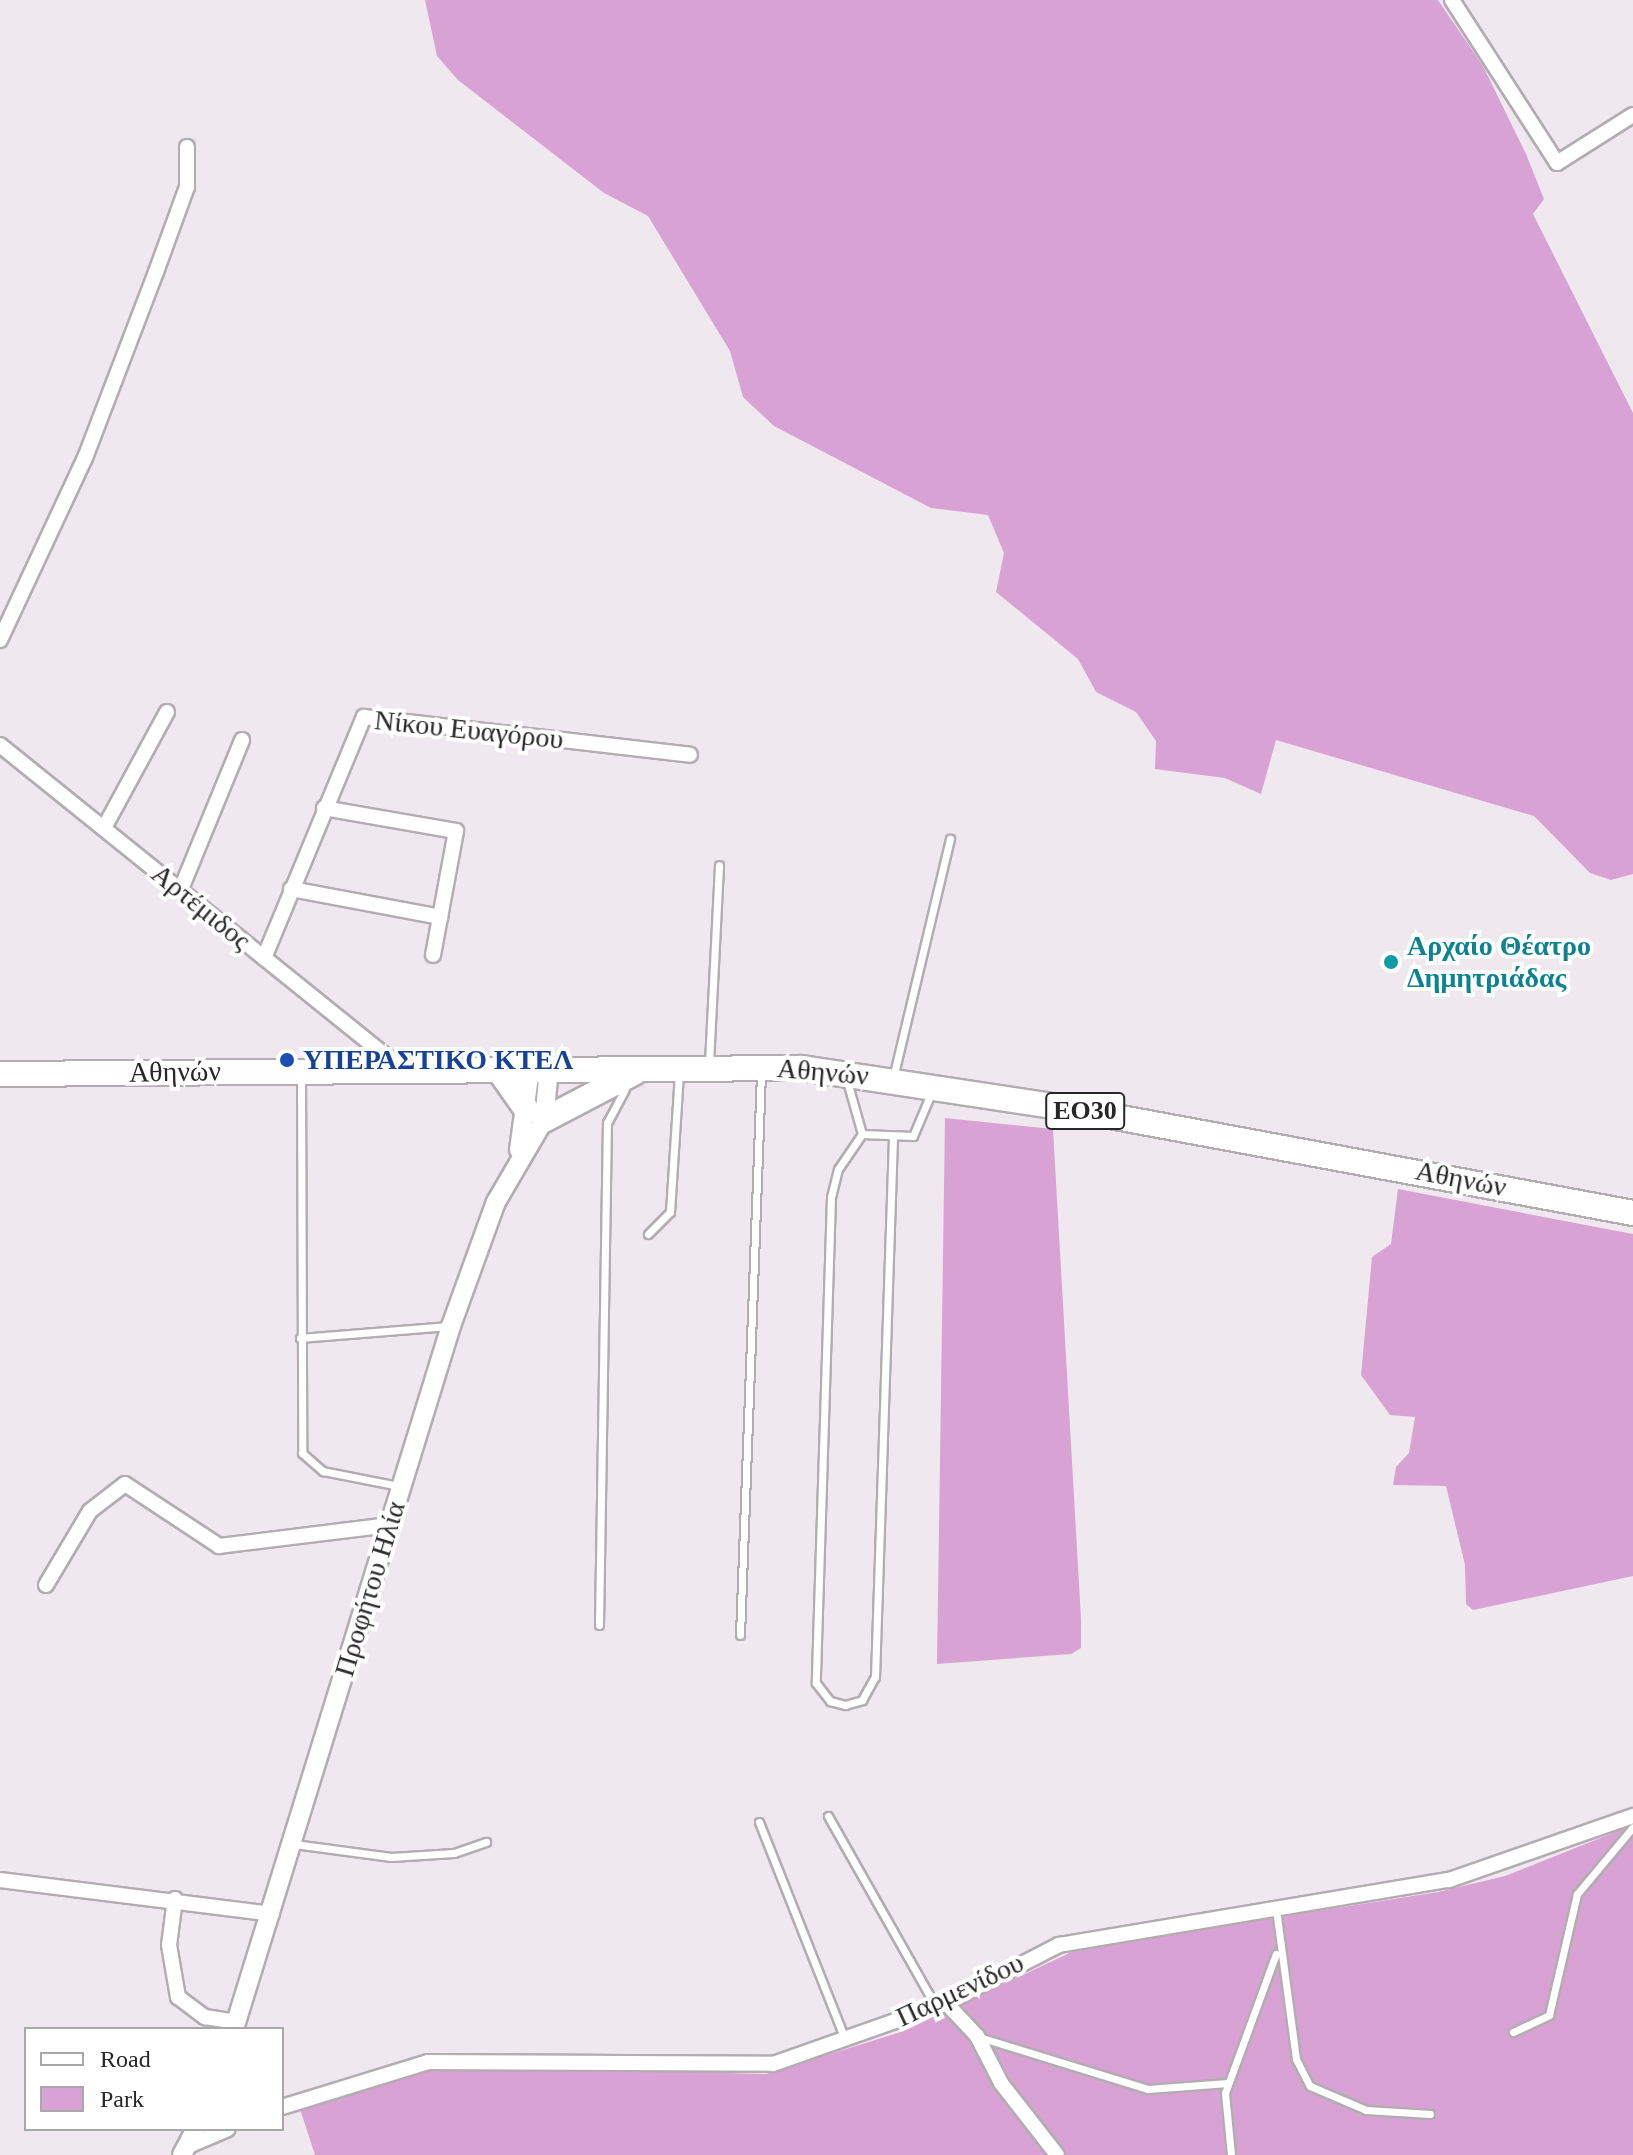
<!DOCTYPE html>
<meta charset="utf-8">
<style>
body{margin:0}
#map{position:relative;width:1633px;height:2155px;overflow:hidden;background:#efe8ee;font-family:"Times New Roman",serif}
div>[style]{position:absolute}
.green>*{inset:0;background:#d8a3d4}
.roads{filter:drop-shadow(2px 0 #b3adb2) drop-shadow(-2px 0 #b3adb2) drop-shadow(0 2px #b3adb2) drop-shadow(0 -2px #b3adb2)}
.service>*{height:7px;margin:-3.5px;padding:0 3.5px;transform-origin:3.5px;border-radius:3.5px;background:#fff}
.minor>*{height:14px;margin:-7px;padding:0 7px;transform-origin:7px;border-radius:7px;background:#fff}
.tertiary>*{height:18px;margin:-9px;padding:0 9px;transform-origin:9px;border-radius:9px;background:#fff}
.primary>*{height:24px;margin:-12px;padding:0 12px;transform-origin:12px;border-radius:12px;background:#fff}
.dots>*{width:22px;height:22px;translate:-50% -50%;box-sizing:border-box;border:4px solid #fff;border-radius:50%}
span{translate:-50% -50%;white-space:nowrap;text-align:center;line-height:1.15;-webkit-text-stroke:8px #fff;paint-order:stroke}
.shield-label span{padding:2px 6px;background:#fff;border:2px solid;border-radius:6px;-webkit-text-stroke-width:0}
.shield-label{font-size:26px;color:#282628;font-weight:700}
.street-label{font-size:28px;color:#282628}
.culture-label{font-size:28px;color:#0d838f;font-weight:700}
.left{translate:0 -50%;text-align:left}
.transit-label{font-size:28px;color:#164399;font-weight:700}
.legend{position:absolute;left:24px;top:2027px;width:260px;height:104px;box-sizing:border-box;background:#fff;border:2px solid #a9a8a9;margin:0;padding:10px 14px;list-style:none;font-size:24px;color:#282628}
.legend li{display:flex;align-items:center;gap:16px;height:40px}
.legend b{width:40px;border:2px solid #a9a8a9}
</style>
<div id="map">
<div class="green">
<div style="clip-path:polygon(425px 0,1438px 0,1483px 66px,1526px 154px,1544px 199px,1533px 214px,1633px 413px,1633px 874px,1611px 880px,1590px 873px,1534px 816px,1276px 740px,1261px 794px,1225px 778px,1155px 769px,1156px 741px,1136px 712px,1096px 692px,1078px 659px,996px 592px,1004px 553px,988px 515px,931px 508px,774px 426px,743px 397px,730px 351px,648px 216px,604px 193px,458px 80px,437px 56px)"></div>
<div style="clip-path:polygon(945px 1118px,1053px 1129px,1081px 1619px,1081px 1648px,1071px 1654px,937px 1664px)"></div>
<div style="clip-path:polygon(1398px 1189px,1633px 1234px,1633px 1576px,1473px 1610px,1466px 1604px,1465px 1565px,1446px 1486px,1393px 1485px,1396px 1467px,1409px 1453px,1415px 1417px,1390px 1415px,1361px 1375px,1372px 1257px,1391px 1244px)"></div>
<div style="clip-path:polygon(1633px 1825px,1633px 2155px,315px 2155px,299px 2106px,401px 2075px,466px 2066px,766px 2074px,904px 2031px,1078px 1949px,1438px 1892px,1505px 1876px)"></div>
</div>
<div class="roads">
<div class="service">
<div style="left:709px;top:1063px;width:198px;rotate:-87.1deg"></div>
<div style="left:301px;top:1075px;width:378px;rotate:89.8deg"></div>
<div style="left:302px;top:1453px;width:28px;rotate:41deg"></div>
<div style="left:323px;top:1471px;width:77px;rotate:11.2deg"></div>
<div style="left:893px;top:1078px;width:246px;rotate:-76.6deg"></div>
<div style="left:847px;top:1081px;width:55px;rotate:74.2deg"></div>
<div style="left:862px;top:1134px;width:51px;rotate:2.2deg"></div>
<div style="left:913px;top:1136px;width:49px;rotate:-67.1deg"></div>
<div style="left:862px;top:1134px;width:42px;rotate:124.4deg"></div>
<div style="left:838px;top:1169px;width:29px;rotate:104deg"></div>
<div style="left:831px;top:1197px;width:486px;rotate:91.8deg"></div>
<div style="left:816px;top:1683px;width:23px;rotate:52deg"></div>
<div style="left:830px;top:1701px;width:16px;rotate:15deg"></div>
<div style="left:845px;top:1705px;width:18px;rotate:-16deg"></div>
<div style="left:862px;top:1700px;width:26px;rotate:-61deg"></div>
<div style="left:875px;top:1677px;width:541px;rotate:-88.09deg"></div>
<div style="left:648px;top:1234px;width:31px;rotate:-45deg"></div>
<div style="left:670px;top:1212px;width:139px;rotate:-86.3deg"></div>
<div style="left:300px;top:1338px;width:149px;rotate:-4.6deg"></div>
<div style="left:599px;top:1625px;width:502px;rotate:-89.09deg"></div>
<div style="left:607px;top:1123px;width:38px;rotate:-62deg"></div>
<div style="left:740px;top:1635px;width:563px;rotate:-87.86deg"></div>
<div style="left:828px;top:1816px;width:219px;rotate:60.5deg"></div>
<div style="left:759px;top:1822px;width:233px;rotate:68.4deg"></div>
<div style="left:294px;top:1844px;width:98px;rotate:7.6deg"></div>
<div style="left:391px;top:1857px;width:63px;rotate:-3.6deg"></div>
<div style="left:454px;top:1853px;width:34px;rotate:-19deg"></div>
<div style="left:1276px;top:1909px;width:151px;rotate:82.4deg"></div>
<div style="left:1296px;top:2059px;width:30px;rotate:63deg"></div>
<div style="left:1310px;top:2086px;width:61px;rotate:23.2deg"></div>
<div style="left:1366px;top:2110px;width:64px;rotate:3.6deg"></div>
<div style="left:1513px;top:2032px;width:40px;rotate:-25deg"></div>
<div style="left:1549px;top:2015px;width:124px;rotate:-77deg"></div>
<div style="left:1577px;top:1894px;width:87px;rotate:-50.1deg"></div>
<div style="left:979px;top:2037px;width:177px;rotate:17.1deg"></div>
<div style="left:1148px;top:2089px;width:80px;rotate:-4.3deg"></div>
<div style="left:1231px;top:2155px;width:62px;rotate:-95.5deg"></div>
<div style="left:1225px;top:2093px;width:148px;rotate:-69.9deg"></div>
</div>
<div class="minor">
<div style="left:1452px;top:0;width:194px;rotate:57.2deg"></div>
<div style="left:1557px;top:163px;width:90px;rotate:-32.3deg"></div>
<div style="left:0;top:640px;width:201px;rotate:-65deg"></div>
<div style="left:85px;top:458px;width:199px;rotate:-69.1deg"></div>
<div style="left:156px;top:272px;width:90px;rotate:-70deg"></div>
<div style="left:187px;top:187px;width:40px;rotate:-90deg"></div>
<div style="left:0;top:745px;width:516px;rotate:38.87deg"></div>
<div style="left:324px;top:808px;width:134px;rotate:9.9deg"></div>
<div style="left:456px;top:831px;width:126px;rotate:100.5deg"></div>
<div style="left:104px;top:828px;width:132px;rotate:-61.5deg"></div>
<div style="left:181px;top:889px;width:161px;rotate:-67.7deg"></div>
<div style="left:291px;top:889px;width:152px;rotate:10.6deg"></div>
<div style="left:264px;top:958px;width:261px;rotate:-67.5deg"></div>
<div style="left:364px;top:717px;width:328px;rotate:6.6deg"></div>
<div style="left:46px;top:1585px;width:86px;rotate:-59.3deg"></div>
<div style="left:90px;top:1511px;width:44px;rotate:-37.6deg"></div>
<div style="left:125px;top:1484px;width:113px;rotate:33.4deg"></div>
<div style="left:219px;top:1546px;width:171px;rotate:-7deg"></div>
<div style="left:0;top:1880px;width:274px;rotate:7.1deg"></div>
<div style="left:175px;top:1899px;width:46px;rotate:97.4deg"></div>
<div style="left:169px;top:1945px;width:53px;rotate:80.2deg"></div>
<div style="left:178px;top:1997px;width:34px;rotate:37deg"></div>
<div style="left:205px;top:2017px;width:32px;rotate:9deg"></div>
<div style="left:946px;top:2003px;width:45px;rotate:46.8deg"></div>
<div style="left:977px;top:2036px;width:53px;rotate:62.9deg"></div>
<div style="left:1001px;top:2083px;width:91px;rotate:52.1deg"></div>
<div style="left:282px;top:2107px;width:153px;rotate:-17.1deg"></div>
<div style="left:428px;top:2062px;width:345px;rotate:0.3deg"></div>
<div style="left:773px;top:2064px;width:183px;rotate:-19.4deg"></div>
<div style="left:946px;top:2003px;width:127px;rotate:-27.2deg"></div>
<div style="left:1059px;top:1945px;width:395px;rotate:-9.5deg"></div>
<div style="left:1449px;top:1880px;width:195px;rotate:-19.2deg"></div>
<div style="left:188px;top:2146px;width:43px;rotate:-23deg"></div>
</div>
<div class="tertiary">
<div style="left:519px;top:1150px;width:82px;rotate:-82.3deg"></div>
<div style="left:234px;top:2029px;width:736px;rotate:-72.85deg"></div>
<div style="left:451px;top:1326px;width:132px;rotate:-70.1deg"></div>
<div style="left:496px;top:1202px;width:95px;rotate:-59.7deg"></div>
<div style="left:544px;top:1120px;width:51px;rotate:-84.4deg"></div>
<div style="left:182px;top:2155px;width:30px;rotate:-62deg"></div>
</div>
<div class="primary">
<div style="left:498px;top:1069px;width:49px;rotate:55deg"></div>
<div style="left:0;top:1074px;width:801px;rotate:-0.43deg"></div>
<div style="left:801px;top:1068px;width:280px;rotate:8.6deg"></div>
<div style="left:1078px;top:1110px;width:564px;rotate:10.51deg"></div>
<div style="left:544px;top:1120px;width:102px;rotate:-27.6deg"></div>
</div>
</div>
<div class="dots">
<div style="left:1391px;top:962px;background:#0f9aa8"></div>
<div style="left:287px;top:1060px;background:#1a4fb4"></div>
</div>
<div class="shield-label">
<span style="left:1085px;top:1111px">ΕΟ30</span>
</div>
<div class="street-label">
<span style="left:469px;top:730px;rotate:6deg">Νίκου Ευαγόρου</span>
<span style="left:201px;top:907px;rotate:39deg">Αρτέμιδος</span>
<span style="left:175px;top:1072px;rotate:-1deg">Αθηνών</span>
<span style="left:823px;top:1072px;rotate:5deg">Αθηνών</span>
<span style="left:1461px;top:1179px;rotate:11deg">Αθηνών</span>
<span style="left:370px;top:1589px;rotate:-73deg">Προφήτου Ηλία</span>
<span style="left:960px;top:1990px;rotate:-25deg">Παρμενίδου</span>
</div>
<div class="culture-label">
<span class="left" style="left:1407px;top:962px">Αρχαίο Θέατρο<br>Δημητριάδας</span>
</div>
<div class="transit-label">
<span class="left" style="left:303px;top:1060px">ΥΠΕΡΑΣΤΙΚΟ ΚΤΕΛ</span>
</div>
<ul class="legend">
<li><b style="height:10px;background:#fff"></b>Road</li>
<li><b style="height:22px;background:#d8a3d4"></b>Park</li>
</ul>
</div>
